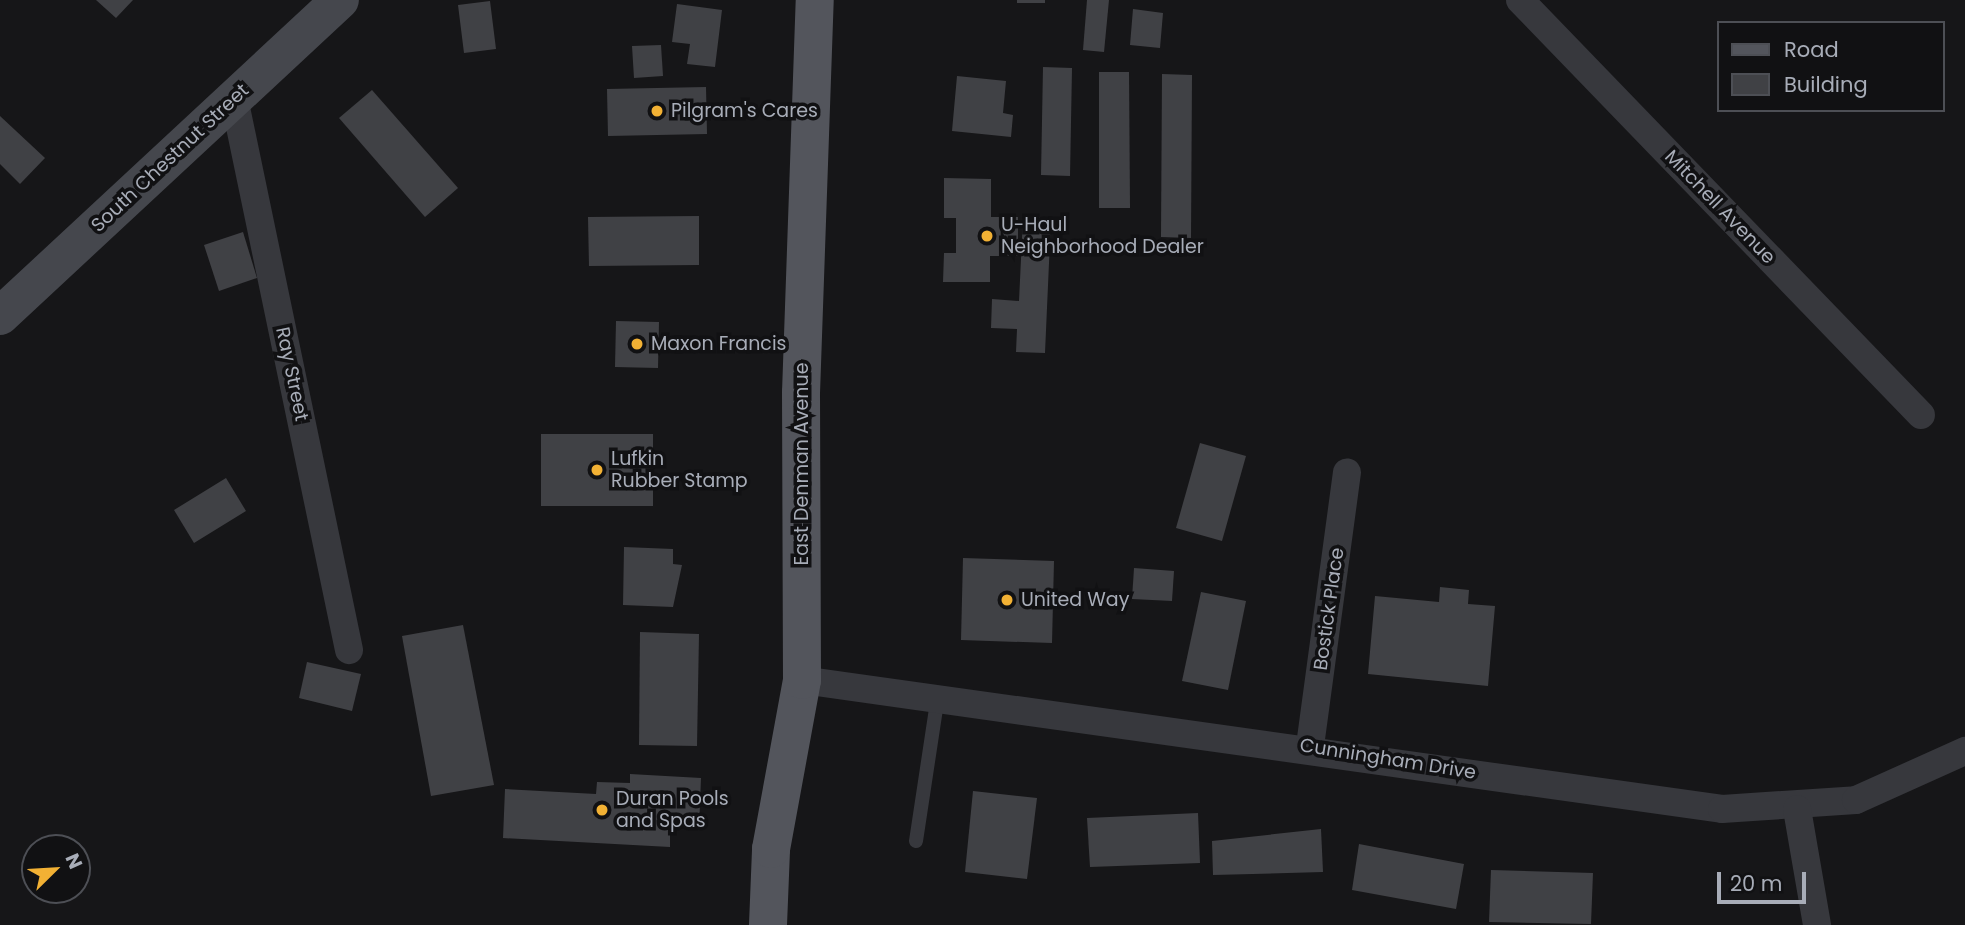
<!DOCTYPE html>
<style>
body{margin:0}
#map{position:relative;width:1965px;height:925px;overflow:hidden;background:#161618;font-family:Poppins,sans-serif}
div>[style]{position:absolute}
.building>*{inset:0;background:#404145}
.lane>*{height:14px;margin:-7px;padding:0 7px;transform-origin:7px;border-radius:7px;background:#37383d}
.street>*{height:28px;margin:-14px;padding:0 14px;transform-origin:14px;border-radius:14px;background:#37383d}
.secondary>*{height:38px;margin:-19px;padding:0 19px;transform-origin:19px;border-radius:19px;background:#45474d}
.primary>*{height:38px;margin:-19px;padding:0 19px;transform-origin:19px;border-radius:19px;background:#53555c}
.dots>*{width:19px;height:19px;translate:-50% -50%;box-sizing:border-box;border:4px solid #111113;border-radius:50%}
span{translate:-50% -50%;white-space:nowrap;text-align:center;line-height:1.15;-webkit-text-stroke:7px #111113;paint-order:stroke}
.poi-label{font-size:19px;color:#a8adb8}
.left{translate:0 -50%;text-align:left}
.street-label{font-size:19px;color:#a8adb8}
.legend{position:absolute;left:1717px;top:21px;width:228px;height:91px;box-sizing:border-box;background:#111113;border:2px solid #4d4f55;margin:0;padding:9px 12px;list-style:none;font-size:21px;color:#a8adb8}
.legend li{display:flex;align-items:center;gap:14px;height:35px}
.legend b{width:35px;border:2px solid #4d4f55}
.north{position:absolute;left:21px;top:834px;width:70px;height:70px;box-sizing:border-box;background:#111113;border:2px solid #4d4f55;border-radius:50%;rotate:66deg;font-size:19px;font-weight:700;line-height:28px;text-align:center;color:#a8adb8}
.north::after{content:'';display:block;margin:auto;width:24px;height:32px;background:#f2b134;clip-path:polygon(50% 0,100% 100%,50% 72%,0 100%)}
.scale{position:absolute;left:1717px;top:872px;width:89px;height:32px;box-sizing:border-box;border:4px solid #a8adb8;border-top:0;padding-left:9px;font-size:21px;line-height:24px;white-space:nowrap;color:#a8adb8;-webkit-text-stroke:5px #111113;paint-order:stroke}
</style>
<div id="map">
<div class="building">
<div style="clip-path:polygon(96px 0,133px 0,116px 18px)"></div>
<div style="clip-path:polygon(1017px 0,1045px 0,1045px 3px,1017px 3px)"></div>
<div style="clip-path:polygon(1087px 0,1109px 0,1104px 52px,1083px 50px)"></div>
<div style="clip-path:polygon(490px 1px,496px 49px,464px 53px,458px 5px)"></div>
<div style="clip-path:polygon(677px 4px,722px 10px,715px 67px,687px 64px,690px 44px,672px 42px)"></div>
<div style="clip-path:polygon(1133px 9px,1163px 13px,1160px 48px,1130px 45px)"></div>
<div style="clip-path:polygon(661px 45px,663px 76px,634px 78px,632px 46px)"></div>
<div style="clip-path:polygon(1043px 67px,1072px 68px,1070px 176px,1041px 175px)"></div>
<div style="clip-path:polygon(1099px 72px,1129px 72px,1130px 208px,1099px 208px)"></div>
<div style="clip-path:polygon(1162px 74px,1192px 75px,1191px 238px,1161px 237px)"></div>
<div style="clip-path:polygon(957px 76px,1006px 81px,1003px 113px,1013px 115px,1011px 137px,952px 131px)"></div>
<div style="clip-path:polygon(706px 87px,707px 134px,608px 136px,607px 89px)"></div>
<div style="clip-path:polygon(372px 90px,458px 188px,425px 217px,339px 118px)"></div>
<div style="clip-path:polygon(0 116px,45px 158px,20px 184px,0 164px)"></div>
<div style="clip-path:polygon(944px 178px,991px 179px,991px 217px,1018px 217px,1018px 256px,990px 256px,990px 282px,943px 282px,944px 253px,956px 253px,956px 218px,944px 218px)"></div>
<div style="clip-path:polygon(699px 216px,699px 265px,589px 266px,588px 217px)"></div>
<div style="clip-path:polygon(1023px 217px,1051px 218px,1045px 353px,1016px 352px,1017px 329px,991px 328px,992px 299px,1019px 301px)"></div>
<div style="clip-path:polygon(243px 232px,257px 278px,219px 291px,204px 245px)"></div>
<div style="clip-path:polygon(616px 321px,659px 322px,658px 368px,615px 367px)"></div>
<div style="clip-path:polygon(541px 434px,653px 434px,653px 506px,541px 506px)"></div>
<div style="clip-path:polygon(1200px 443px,1246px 456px,1222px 541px,1176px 528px)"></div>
<div style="clip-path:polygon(226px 478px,246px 511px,194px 543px,174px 510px)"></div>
<div style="clip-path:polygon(624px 547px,673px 549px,673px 564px,682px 565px,673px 607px,623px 605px)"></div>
<div style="clip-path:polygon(963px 558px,1054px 561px,1052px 643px,961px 640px)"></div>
<div style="clip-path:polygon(1134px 568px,1174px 571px,1172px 601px,1132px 599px)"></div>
<div style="clip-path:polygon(1440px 587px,1469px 590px,1468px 604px,1495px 606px,1488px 686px,1368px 674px,1375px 596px,1439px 602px)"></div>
<div style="clip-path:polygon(1201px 592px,1246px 601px,1228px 690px,1182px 681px)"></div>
<div style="clip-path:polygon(463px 625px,494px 785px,431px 796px,402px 636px)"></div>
<div style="clip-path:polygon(640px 632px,699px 634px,697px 746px,639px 745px)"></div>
<div style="clip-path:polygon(307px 662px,361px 674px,352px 711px,299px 698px)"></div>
<div style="clip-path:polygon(630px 774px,701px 778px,699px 829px,670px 827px,670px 847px,503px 838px,505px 789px,596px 794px,597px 782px,630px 783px)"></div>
<div style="clip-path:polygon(973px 791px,1037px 798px,1027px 879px,965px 872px)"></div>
<div style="clip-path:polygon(1198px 813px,1200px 863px,1090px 867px,1087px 818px)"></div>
<div style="clip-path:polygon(1321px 829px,1323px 872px,1213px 875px,1212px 841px)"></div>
<div style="clip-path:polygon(1359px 844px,1464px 864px,1456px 909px,1352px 890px)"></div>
<div style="clip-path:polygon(1491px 870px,1593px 873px,1591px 924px,1489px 922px)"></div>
</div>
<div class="lane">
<div style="left:916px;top:841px;width:147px;rotate:-81.4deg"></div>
</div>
<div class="street">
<div style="left:1520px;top:0;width:577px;rotate:45.98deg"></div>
<div style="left:234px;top:98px;width:564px;rotate:78.23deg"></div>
<div style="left:802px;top:680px;width:929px;rotate:7.98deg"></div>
<div style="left:1722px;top:809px;width:134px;rotate:-3.8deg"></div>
<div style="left:1856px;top:800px;width:120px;rotate:-24.2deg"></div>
<div style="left:1310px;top:746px;width:276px;rotate:-82.3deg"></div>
<div style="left:1797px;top:809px;width:118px;rotate:80.2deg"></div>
</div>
<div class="secondary">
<div style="left:0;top:316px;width:464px;rotate:-42.9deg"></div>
</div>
<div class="primary">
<div style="left:768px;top:925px;width:76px;rotate:-87.7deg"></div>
<div style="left:771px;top:849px;width:172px;rotate:-79.6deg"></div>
<div style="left:802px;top:680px;width:287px;rotate:-90.2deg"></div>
<div style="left:801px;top:393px;width:393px;rotate:-88deg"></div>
</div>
<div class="dots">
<div style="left:657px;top:111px;background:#f2b134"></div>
<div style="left:987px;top:236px;background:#f2b134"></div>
<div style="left:637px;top:344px;background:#f2b134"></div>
<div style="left:597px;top:470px;background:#f2b134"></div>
<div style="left:1007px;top:600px;background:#f2b134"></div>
<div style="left:602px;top:810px;background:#f2b134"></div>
</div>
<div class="poi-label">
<span class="left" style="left:671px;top:111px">Pilgram's Cares</span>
<span class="left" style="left:1001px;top:236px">U-Haul<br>Neighborhood Dealer</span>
<span class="left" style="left:651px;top:344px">Maxon Francis</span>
<span class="left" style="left:611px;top:470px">Lufkin<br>Rubber Stamp</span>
<span class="left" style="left:1021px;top:600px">United Way</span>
<span class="left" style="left:616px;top:810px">Duran Pools<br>and Spas</span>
</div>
<div class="street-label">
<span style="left:170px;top:158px;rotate:-43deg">South Chestnut Street</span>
<span style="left:1720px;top:207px;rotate:46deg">Mitchell Avenue</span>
<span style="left:292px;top:374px;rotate:78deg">Ray Street</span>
<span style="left:802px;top:464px;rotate:-90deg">East Denman Avenue</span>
<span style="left:1329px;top:609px;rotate:-82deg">Bostick Place</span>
<span style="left:1388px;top:759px;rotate:9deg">Cunningham Drive</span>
</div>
<ul class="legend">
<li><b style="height:9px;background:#53555c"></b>Road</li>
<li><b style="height:19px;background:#404145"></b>Building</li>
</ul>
<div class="north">N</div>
<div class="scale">20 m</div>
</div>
